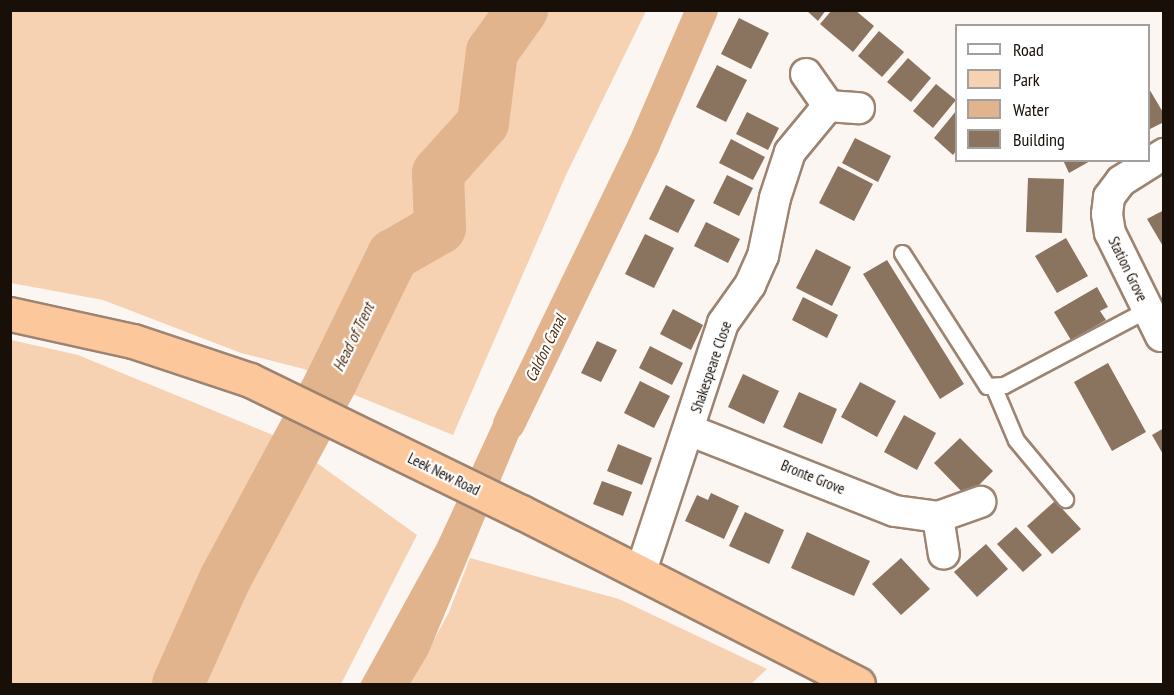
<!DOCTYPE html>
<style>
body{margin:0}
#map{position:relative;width:1174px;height:695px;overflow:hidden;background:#fbf6f1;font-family:"PT Sans Narrow",sans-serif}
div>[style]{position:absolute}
.green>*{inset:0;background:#f6d1b2}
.water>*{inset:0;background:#e2b48d}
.canal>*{height:32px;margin:-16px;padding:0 16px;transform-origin:16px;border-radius:16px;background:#e2b48d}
.river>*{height:52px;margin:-26px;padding:0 26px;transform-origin:26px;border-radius:26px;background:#e2b48d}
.building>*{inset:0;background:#8a735f}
.roads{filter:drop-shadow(2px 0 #9d8471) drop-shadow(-2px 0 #9d8471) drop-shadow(0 2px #9d8471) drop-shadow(0 -2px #9d8471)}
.service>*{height:15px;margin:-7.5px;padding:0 7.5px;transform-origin:7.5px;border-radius:7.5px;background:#fff}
.minor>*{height:30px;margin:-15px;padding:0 15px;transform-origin:15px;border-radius:15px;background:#fff}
.trunk>*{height:33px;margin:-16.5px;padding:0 16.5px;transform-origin:16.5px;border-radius:16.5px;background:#fcc79a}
span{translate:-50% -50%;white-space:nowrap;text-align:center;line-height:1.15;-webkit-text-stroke:4.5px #fff;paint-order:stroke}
.street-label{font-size:15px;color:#180f08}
.water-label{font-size:16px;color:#4d2e10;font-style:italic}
.frame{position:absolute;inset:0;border:12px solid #180f08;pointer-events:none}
.legend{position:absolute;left:955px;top:24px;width:195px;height:138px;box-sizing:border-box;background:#fff;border:2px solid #a39f9c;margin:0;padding:8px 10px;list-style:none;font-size:18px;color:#180f08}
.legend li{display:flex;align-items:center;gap:12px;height:30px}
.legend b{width:30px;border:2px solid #a39f9c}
</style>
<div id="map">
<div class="green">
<div style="clip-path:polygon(10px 11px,11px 10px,646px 11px,566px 175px,453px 435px,345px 391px,304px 369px,241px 353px,103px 300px,11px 283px)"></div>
<div style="clip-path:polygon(11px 340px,78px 355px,285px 440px,417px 535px,341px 684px,11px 684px)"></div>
<div style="clip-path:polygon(470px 558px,619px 599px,767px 669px,751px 684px,410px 684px,449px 612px)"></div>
</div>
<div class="water">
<div style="clip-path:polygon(512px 382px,540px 386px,428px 654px,410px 684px,360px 684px,437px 544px)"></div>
</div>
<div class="canal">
<div style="left:509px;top:424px;width:308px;rotate:-64.2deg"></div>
<div style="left:643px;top:147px;width:149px;rotate:-66.7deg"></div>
</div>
<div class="river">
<div style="left:178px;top:684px;width:115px;rotate:-65.9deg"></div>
<div style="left:225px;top:579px;width:221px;rotate:-61.7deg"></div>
<div style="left:330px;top:384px;width:144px;rotate:-64deg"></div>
<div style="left:393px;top:255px;width:54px;rotate:-29.9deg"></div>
<div style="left:440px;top:228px;width:55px;rotate:-92.1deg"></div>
<div style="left:438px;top:173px;width:67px;rotate:-48deg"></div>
<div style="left:483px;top:123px;width:72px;rotate:-82.8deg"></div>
<div style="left:492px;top:52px;width:52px;rotate:-54.5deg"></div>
</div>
<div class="building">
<div style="clip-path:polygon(806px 10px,826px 10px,818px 21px)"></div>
<div style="clip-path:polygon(832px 10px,855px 10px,874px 26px,853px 52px,820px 24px)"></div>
<div style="clip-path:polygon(739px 18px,769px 33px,751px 69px,721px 54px)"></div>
<div style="clip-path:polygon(879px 31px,904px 52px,882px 77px,858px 56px)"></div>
<div style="clip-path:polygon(908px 58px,931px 78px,911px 102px,887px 82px)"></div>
<div style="clip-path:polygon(717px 65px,747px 80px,726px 122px,696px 107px)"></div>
<div style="clip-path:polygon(936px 84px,956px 100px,933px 128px,913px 111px)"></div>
<div style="clip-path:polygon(1148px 87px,1164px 114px,1164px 122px,1148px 130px)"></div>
<div style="clip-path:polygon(956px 111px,956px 151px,953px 155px,934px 138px)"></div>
<div style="clip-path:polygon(747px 112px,779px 128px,768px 150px,736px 134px)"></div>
<div style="clip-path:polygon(855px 138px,891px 156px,878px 182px,842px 163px)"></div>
<div style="clip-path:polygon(731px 139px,765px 157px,753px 180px,719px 163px)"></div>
<div style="clip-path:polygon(1063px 160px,1092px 160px,1069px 173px)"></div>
<div style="clip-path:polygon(838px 166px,873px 184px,854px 221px,819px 203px)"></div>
<div style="clip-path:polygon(727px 175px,753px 188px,739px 216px,713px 203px)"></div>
<div style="clip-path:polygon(1028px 178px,1064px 179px,1062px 233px,1026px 232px)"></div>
<div style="clip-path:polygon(666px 185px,695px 200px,678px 233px,649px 219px)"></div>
<div style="clip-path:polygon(1164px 210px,1164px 248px,1147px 219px)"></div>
<div style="clip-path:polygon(706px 222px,740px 239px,728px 263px,694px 246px)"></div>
<div style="clip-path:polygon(645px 234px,674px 248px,654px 288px,625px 274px)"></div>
<div style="clip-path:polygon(1066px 238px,1088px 276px,1057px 293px,1035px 256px)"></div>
<div style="clip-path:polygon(816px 249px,851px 267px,832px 306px,796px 288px)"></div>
<div style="clip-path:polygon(887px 260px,964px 384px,940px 399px,863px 274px)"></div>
<div style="clip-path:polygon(1097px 287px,1108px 307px,1100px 311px,1106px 320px,1071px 340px,1054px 312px)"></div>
<div style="clip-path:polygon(803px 297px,838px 315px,827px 338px,792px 320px)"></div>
<div style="clip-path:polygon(673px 309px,703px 325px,691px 350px,660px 334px)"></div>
<div style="clip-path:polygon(597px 341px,617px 350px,601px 382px,581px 373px)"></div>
<div style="clip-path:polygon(650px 346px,683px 363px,672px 385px,639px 368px)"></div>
<div style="clip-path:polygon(1108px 363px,1146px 432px,1112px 451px,1074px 382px)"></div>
<div style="clip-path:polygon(743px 374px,779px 391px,764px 424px,728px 407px)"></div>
<div style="clip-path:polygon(640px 381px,670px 396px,654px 428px,624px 413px)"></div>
<div style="clip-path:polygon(860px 382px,896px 401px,877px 437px,841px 417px)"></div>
<div style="clip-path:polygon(799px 392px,837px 409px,822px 444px,783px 427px)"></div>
<div style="clip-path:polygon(904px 415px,936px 433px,917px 470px,884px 452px)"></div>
<div style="clip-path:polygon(1164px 428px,1164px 456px,1152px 435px)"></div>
<div style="clip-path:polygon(960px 438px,993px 471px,967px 497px,934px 463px)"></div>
<div style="clip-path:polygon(618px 444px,652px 458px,642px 485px,607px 471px)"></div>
<div style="clip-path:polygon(602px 481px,632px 492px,623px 516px,593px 504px)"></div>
<div style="clip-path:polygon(711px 493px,739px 506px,724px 539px,685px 521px,697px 495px,708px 500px)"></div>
<div style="clip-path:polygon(1055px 501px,1081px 529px,1052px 554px,1027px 526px)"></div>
<div style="clip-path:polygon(745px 512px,784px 530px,769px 564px,729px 546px)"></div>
<div style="clip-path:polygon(1016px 527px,1042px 555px,1023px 572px,997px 544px)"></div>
<div style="clip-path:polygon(807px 532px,870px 561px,854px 596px,791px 568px)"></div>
<div style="clip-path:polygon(986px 544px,1008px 569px,977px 597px,954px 572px)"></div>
<div style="clip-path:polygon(901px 558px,930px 589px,901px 615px,872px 584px)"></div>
</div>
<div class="roads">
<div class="service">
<div style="left:902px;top:253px;width:158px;rotate:57.4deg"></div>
<div style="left:987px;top:386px;width:17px;rotate:-3deg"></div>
<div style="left:1004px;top:385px;width:163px;rotate:-27.8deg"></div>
<div style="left:994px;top:388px;width:56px;rotate:67.1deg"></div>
<div style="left:1016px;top:440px;width:77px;rotate:50.3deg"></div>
</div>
<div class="minor">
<div style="left:806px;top:74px;width:39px;rotate:55deg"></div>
<div style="left:828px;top:106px;width:31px;rotate:4deg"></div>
<div style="left:1161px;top:336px;width:115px;rotate:-116.3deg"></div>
<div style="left:1110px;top:233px;width:19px;rotate:-99deg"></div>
<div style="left:1107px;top:214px;width:17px;rotate:-83deg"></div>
<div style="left:1109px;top:197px;width:20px;rotate:-53deg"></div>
<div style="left:1121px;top:181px;width:51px;rotate:-32.1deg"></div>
<div style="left:689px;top:430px;width:221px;rotate:21.5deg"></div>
<div style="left:895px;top:511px;width:43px;rotate:7.9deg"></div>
<div style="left:938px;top:517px;width:45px;rotate:-19.7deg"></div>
<div style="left:938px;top:517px;width:37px;rotate:81deg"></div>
<div style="left:640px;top:574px;width:264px;rotate:-71.7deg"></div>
<div style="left:723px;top:323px;width:47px;rotate:-54.6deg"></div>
<div style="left:750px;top:285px;width:32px;rotate:-66deg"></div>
<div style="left:763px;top:256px;width:59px;rotate:-78.3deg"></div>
<div style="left:775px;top:198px;width:48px;rotate:-71.9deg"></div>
<div style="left:790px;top:152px;width:60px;rotate:-50.4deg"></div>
</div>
<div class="trunk">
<div style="left:10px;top:314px;width:126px;rotate:12.4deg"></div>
<div style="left:133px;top:341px;width:123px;rotate:18.4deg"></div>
<div style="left:250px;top:380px;width:301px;rotate:26deg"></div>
<div style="left:521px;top:512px;width:378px;rotate:27deg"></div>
</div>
</div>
<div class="street-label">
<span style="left:1128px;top:269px;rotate:64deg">Station Grove</span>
<span style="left:711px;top:367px;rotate:-71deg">Shakespeare Close</span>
<span style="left:444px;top:474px;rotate:26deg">Leek New Road</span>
<span style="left:813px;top:477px;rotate:22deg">Bronte Grove</span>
</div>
<div class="water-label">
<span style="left:353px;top:337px;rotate:-64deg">Head of Trent</span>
<span style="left:545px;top:348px;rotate:-64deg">Caldon Canal</span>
</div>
<div class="frame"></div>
<ul class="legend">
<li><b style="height:8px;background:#fff"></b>Road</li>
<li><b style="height:16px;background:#f6d1b2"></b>Park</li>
<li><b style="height:16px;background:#e2b48d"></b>Water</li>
<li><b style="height:16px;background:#8a735f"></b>Building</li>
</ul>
</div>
